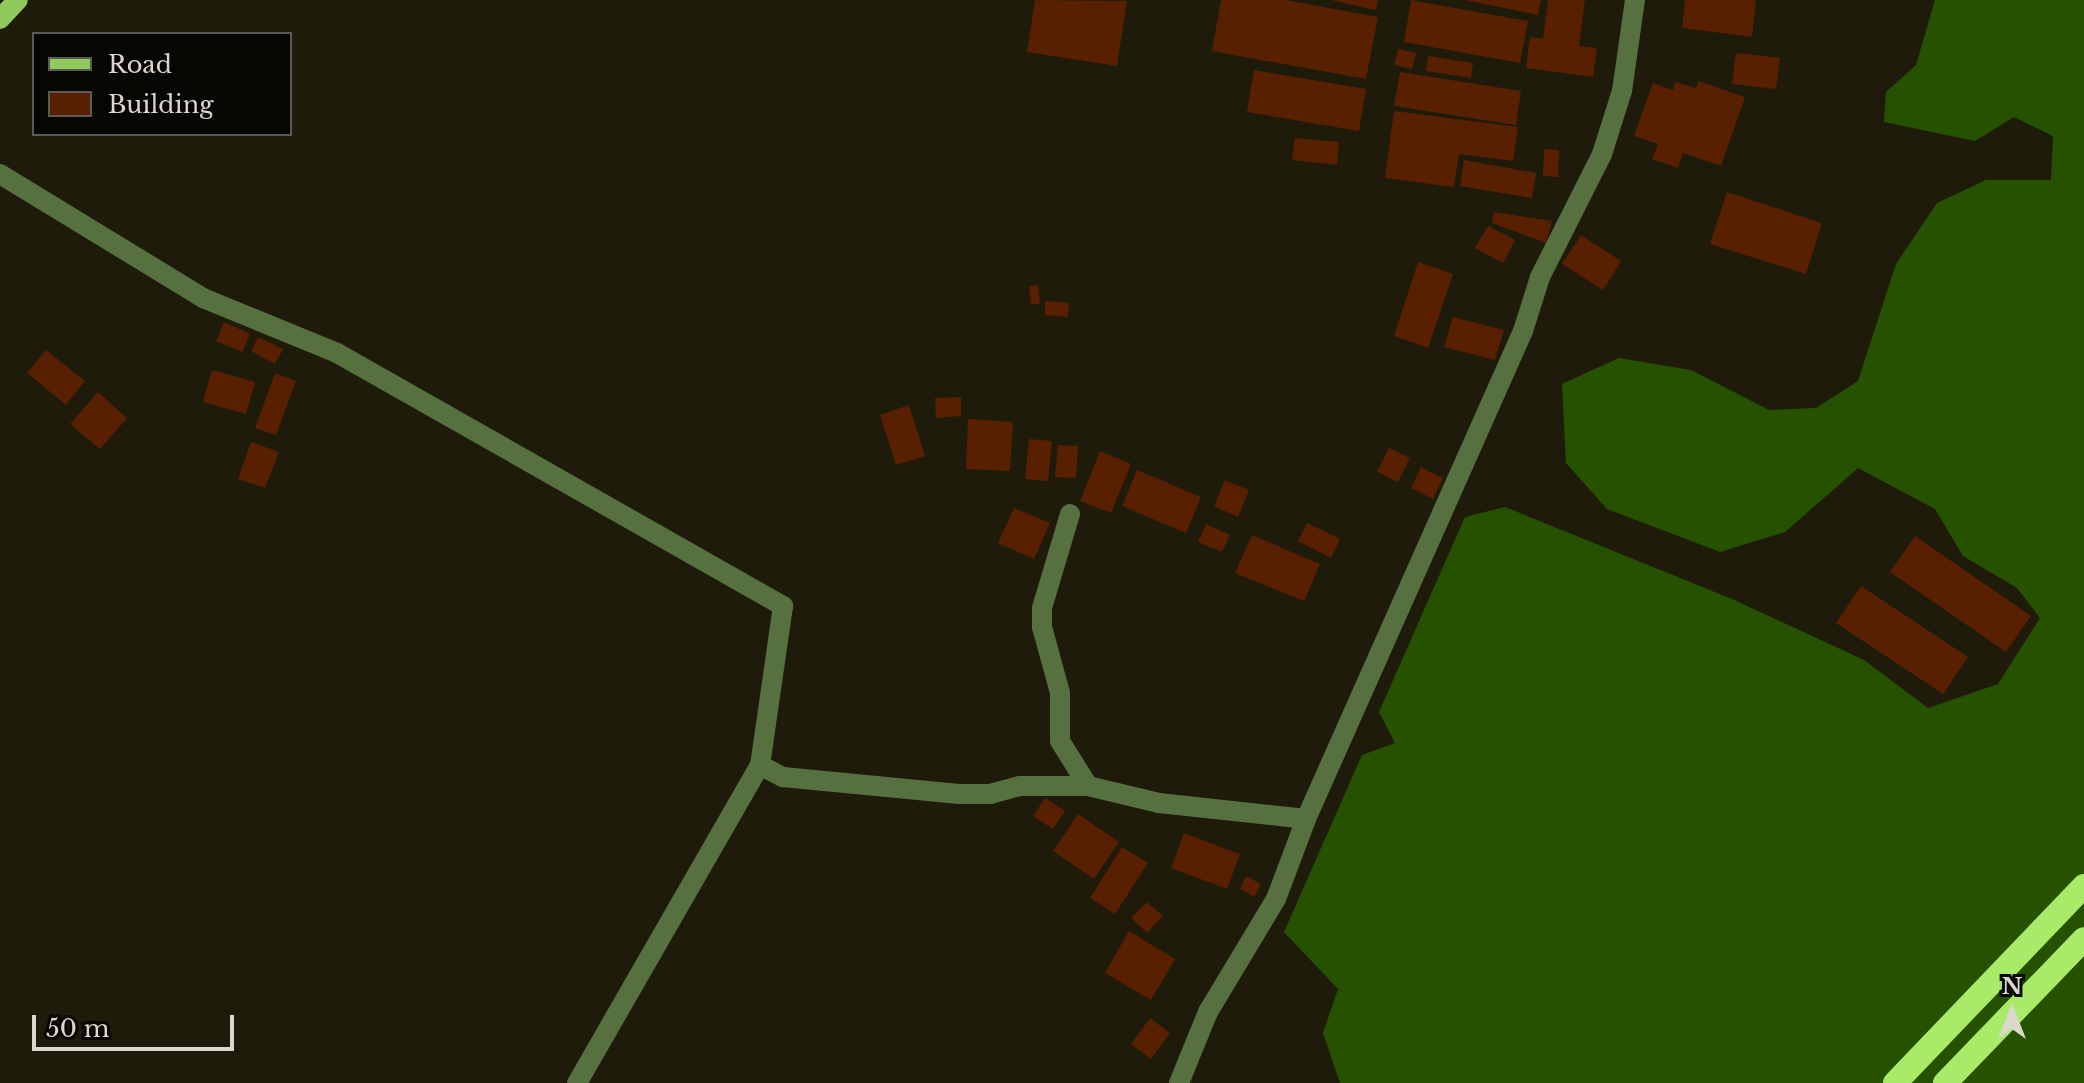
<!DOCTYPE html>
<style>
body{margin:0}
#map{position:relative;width:2084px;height:1083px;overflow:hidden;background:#1f1b0b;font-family:"Libre Baskerville",serif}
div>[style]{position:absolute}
.forest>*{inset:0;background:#265200}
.building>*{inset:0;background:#581f00}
.minor>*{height:20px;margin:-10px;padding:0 10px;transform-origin:10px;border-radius:10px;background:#56703f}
.major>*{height:20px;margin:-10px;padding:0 10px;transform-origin:10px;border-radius:10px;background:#91c85d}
.highway>*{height:24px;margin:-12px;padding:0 12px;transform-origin:12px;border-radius:12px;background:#a9eb68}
span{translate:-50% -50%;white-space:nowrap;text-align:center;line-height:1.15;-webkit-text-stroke:8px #070602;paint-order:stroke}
.legend{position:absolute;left:32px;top:32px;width:260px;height:104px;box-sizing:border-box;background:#070602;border:2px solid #5b5a53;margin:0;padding:10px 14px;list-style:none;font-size:24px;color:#dad8cd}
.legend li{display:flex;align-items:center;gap:16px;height:40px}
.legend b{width:40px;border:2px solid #5b5a53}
.north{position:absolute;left:1972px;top:971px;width:80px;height:80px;-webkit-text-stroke:6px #070602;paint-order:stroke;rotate:0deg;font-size:22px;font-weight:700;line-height:32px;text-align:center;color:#dad8cd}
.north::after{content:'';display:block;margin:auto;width:28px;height:36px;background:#dad8cd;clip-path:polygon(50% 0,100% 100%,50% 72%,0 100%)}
.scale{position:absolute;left:32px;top:1015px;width:202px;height:36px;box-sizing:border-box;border:4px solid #dad8cd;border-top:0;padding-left:10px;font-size:24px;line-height:28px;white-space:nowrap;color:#dad8cd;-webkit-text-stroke:6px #070602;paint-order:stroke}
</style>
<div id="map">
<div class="forest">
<div style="clip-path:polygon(1935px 0,2084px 0,2084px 1083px,1340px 1083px,1323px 1033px,1338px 989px,1284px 932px,1362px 755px,1395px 743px,1379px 712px,1465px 517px,1505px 507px,1732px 599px,1864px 660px,1928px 708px,1998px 684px,2040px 618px,2017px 588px,1963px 556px,1935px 509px,1858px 468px,1785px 532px,1720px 552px,1607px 509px,1566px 463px,1562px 384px,1619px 358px,1691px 370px,1769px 410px,1816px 408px,1858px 381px,1896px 264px,1937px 203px,1986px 180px,2051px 180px,2053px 136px,2014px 117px,1975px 141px,1884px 122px,1886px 92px,1916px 65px)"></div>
</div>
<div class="building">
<div style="clip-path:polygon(1035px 0,1127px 1px,1117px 66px,1027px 52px)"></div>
<div style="clip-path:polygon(1221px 0,1285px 0,1378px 17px,1366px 79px,1212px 51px)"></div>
<div style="clip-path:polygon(1331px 0,1378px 0,1376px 10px)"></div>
<div style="clip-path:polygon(1411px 0,1528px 21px,1520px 63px,1404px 42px)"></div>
<div style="clip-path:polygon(1465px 0,1541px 0,1538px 15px)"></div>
<div style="clip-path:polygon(1548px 0,1585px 0,1579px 46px,1597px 48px,1593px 77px,1526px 68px,1530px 37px,1543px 39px)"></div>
<div style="clip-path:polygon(1685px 0,1756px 0,1752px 37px,1682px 28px)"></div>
<div style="clip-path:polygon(1398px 49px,1416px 53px,1412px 69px,1394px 65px)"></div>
<div style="clip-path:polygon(1736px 53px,1780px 58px,1776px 89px,1732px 84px)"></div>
<div style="clip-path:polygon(1428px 56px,1473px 63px,1471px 78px,1426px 71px)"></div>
<div style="clip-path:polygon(1254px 70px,1366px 89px,1359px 131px,1247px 112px)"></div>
<div style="clip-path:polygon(1400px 72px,1521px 91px,1516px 125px,1394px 106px)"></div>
<div style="clip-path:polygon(1698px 81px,1745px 97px,1721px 166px,1683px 153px,1678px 168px,1652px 159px,1658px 144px,1634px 136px,1653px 83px,1673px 90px,1675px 82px,1696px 88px)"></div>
<div style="clip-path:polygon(1394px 111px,1518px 127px,1513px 161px,1459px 154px,1454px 187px,1385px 178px)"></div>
<div style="clip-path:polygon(1295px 138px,1339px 142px,1337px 165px,1292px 160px)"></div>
<div style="clip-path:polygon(1544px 149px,1559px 150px,1558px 177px,1543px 176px)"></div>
<div style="clip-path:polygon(1464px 160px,1536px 173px,1532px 198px,1460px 186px)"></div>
<div style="clip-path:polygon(1727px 192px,1822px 223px,1806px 274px,1710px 244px)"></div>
<div style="clip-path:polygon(1494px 212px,1552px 221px,1546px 243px,1492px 223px)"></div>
<div style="clip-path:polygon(1488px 226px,1515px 240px,1503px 263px,1475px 248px)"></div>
<div style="clip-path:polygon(1581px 235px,1621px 261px,1603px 290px,1562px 264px)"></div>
<div style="clip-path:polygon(1418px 262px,1453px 274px,1428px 348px,1394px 336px)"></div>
<div style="clip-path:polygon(1038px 285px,1040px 304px,1031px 304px,1029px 286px)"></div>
<div style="clip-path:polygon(1045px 301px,1069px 303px,1068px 317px,1045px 315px)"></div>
<div style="clip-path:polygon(1453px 317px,1504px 330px,1495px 360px,1444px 347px)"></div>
<div style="clip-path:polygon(224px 322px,250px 334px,242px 352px,216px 341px)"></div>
<div style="clip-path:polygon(258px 337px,283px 349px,275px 364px,251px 351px)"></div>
<div style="clip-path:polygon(46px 350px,85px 381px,66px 405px,27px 373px)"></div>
<div style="clip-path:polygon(212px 370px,255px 382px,246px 414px,203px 402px)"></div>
<div style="clip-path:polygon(275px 373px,296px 381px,276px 435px,255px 428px)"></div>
<div style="clip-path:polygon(98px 392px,127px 418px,100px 449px,70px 424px)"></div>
<div style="clip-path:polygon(961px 397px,961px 416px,936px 418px,935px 398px)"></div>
<div style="clip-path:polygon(909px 405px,925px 456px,896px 465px,880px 415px)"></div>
<div style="clip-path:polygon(968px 419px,1013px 422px,1010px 471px,966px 469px)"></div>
<div style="clip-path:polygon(1029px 439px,1052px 441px,1048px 481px,1025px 479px)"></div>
<div style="clip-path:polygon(251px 442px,279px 452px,265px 488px,238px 479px)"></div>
<div style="clip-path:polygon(1058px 445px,1078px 446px,1076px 478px,1055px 477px)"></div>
<div style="clip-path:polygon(1389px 448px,1410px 458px,1398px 482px,1377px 472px)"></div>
<div style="clip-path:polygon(1100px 451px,1131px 464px,1111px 513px,1080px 501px)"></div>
<div style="clip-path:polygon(1421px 467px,1443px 478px,1433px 499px,1411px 488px)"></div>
<div style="clip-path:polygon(1137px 470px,1201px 497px,1186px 533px,1122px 506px)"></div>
<div style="clip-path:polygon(1225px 480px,1249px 490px,1238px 517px,1214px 506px)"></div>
<div style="clip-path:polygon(1014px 508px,1050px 523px,1034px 559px,998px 543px)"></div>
<div style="clip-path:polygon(1307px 523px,1340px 539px,1331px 558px,1298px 541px)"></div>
<div style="clip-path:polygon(1206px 524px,1230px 535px,1222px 552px,1198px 542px)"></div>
<div style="clip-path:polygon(1252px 535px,1320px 564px,1304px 601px,1235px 573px)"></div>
<div style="clip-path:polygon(1915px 536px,2031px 616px,2006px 652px,1890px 572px)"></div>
<div style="clip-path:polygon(1861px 586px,1968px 657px,1943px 694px,1836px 623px)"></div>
<div style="clip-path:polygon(1045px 798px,1065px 811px,1053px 829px,1033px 816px)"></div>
<div style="clip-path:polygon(1078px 814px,1119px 842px,1094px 879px,1053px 851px)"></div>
<div style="clip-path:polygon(1184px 833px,1240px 854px,1227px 889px,1171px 868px)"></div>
<div style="clip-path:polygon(1122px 847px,1148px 863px,1115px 914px,1090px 898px)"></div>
<div style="clip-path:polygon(1246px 876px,1261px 884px,1254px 897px,1240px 889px)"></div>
<div style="clip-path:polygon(1147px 902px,1163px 916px,1147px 933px,1131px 918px)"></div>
<div style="clip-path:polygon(1129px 931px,1175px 959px,1151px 1000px,1105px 973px)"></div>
<div style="clip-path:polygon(1150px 1018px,1170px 1033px,1151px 1059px,1131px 1044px)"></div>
</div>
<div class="minor">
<div style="left:0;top:174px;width:238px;rotate:31.4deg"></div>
<div style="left:203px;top:298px;width:145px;rotate:22.3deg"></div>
<div style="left:337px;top:353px;width:513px;rotate:29.56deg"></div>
<div style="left:783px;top:606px;width:161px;rotate:98.2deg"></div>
<div style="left:760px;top:765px;width:367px;rotate:119.9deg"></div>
<div style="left:1070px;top:514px;width:98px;rotate:106.6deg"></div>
<div style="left:1042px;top:608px;width:19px;rotate:90deg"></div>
<div style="left:1042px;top:627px;width:68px;rotate:74.7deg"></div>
<div style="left:1060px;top:693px;width:48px;rotate:90deg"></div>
<div style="left:1060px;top:741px;width:53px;rotate:58.1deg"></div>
<div style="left:760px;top:765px;width:26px;rotate:28deg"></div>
<div style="left:783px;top:777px;width:177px;rotate:5.5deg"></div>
<div style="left:959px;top:794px;width:31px"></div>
<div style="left:990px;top:794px;width:31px;rotate:-15deg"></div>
<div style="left:1020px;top:786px;width:68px"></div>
<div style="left:1088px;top:786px;width:73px;rotate:13.5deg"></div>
<div style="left:1159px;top:803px;width:148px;rotate:6.2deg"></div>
<div style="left:1179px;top:1083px;width:77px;rotate:-67.8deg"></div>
<div style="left:1208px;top:1012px;width:132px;rotate:-59deg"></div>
<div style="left:1276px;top:899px;width:85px;rotate:-69.4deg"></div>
<div style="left:1306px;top:819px;width:534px;rotate:-66.03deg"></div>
<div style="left:1523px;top:331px;width:57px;rotate:-72.5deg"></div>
<div style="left:1540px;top:277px;width:138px;rotate:-63.2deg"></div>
<div style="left:1602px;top:154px;width:66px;rotate:-72.4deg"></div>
<div style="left:1622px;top:91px;width:92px;rotate:-81.9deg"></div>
</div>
<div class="major">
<div style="left:0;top:19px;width:26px;rotate:-47deg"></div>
</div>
<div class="highway">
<div style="left:1895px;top:1083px;width:273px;rotate:-46.2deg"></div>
<div style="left:1945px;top:1083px;width:200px;rotate:-46deg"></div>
</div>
<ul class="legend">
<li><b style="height:10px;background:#91c85d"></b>Road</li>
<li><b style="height:22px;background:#581f00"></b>Building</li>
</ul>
<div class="north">N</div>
<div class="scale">50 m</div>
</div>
